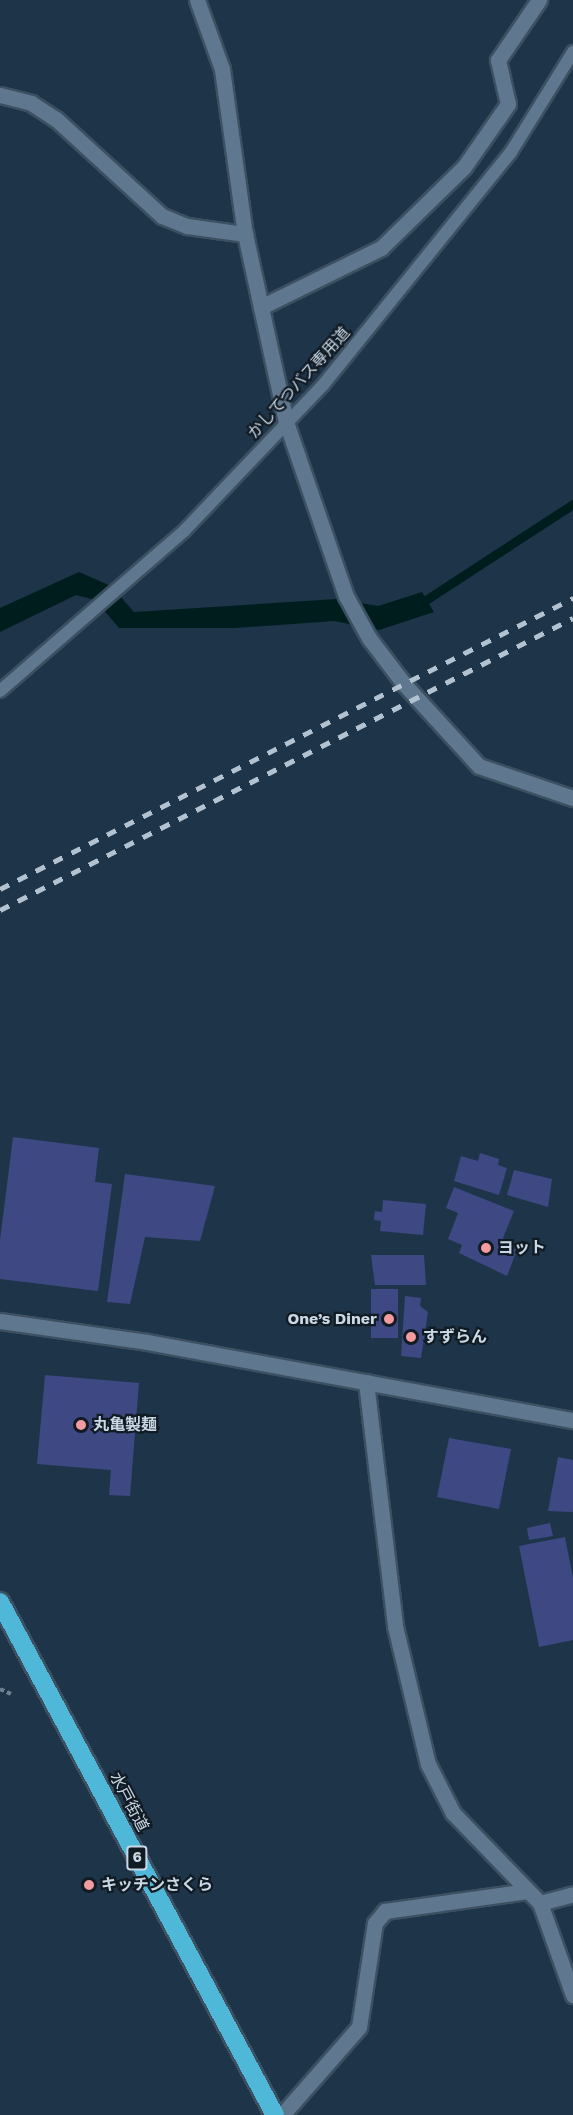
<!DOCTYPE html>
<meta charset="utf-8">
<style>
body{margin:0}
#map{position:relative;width:573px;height:2115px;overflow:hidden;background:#1e3448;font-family:"Work Sans","Noto Sans JP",sans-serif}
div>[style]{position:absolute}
.water>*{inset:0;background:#001d1e}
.stream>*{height:9px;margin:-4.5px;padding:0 4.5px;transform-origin:4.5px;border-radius:4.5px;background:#001d1e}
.building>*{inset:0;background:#3e4984}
.path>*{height:4px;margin-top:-2px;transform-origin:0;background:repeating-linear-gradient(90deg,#6e8091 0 4.5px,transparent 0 7.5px)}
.roads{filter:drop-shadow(2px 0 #3c5061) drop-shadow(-2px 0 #3c5061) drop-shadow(0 2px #3c5061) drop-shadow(0 -2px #3c5061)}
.lane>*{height:12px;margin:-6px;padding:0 6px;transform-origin:6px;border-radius:6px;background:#5f788f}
.street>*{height:15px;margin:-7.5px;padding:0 7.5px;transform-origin:7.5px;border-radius:7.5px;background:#5f788f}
.secondary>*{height:15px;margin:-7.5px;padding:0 7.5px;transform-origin:7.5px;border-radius:7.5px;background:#5f788f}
.highway>*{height:18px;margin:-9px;padding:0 9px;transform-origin:9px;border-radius:9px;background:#4fb8d8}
.rail>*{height:4.5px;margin-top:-2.25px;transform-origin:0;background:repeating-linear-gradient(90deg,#b3c2d0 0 10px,transparent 0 20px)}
.dots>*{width:16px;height:16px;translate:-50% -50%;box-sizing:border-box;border:3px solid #111b24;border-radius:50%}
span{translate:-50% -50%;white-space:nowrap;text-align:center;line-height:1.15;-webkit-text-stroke:4.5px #111b24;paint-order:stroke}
.shield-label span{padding:2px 4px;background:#111b24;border:2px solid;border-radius:4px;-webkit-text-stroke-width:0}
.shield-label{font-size:15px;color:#cad8e5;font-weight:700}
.street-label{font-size:16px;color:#cad8e5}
.poi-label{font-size:16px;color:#cad8e5;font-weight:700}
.left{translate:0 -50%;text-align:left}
.right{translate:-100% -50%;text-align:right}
</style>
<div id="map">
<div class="water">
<div style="clip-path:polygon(79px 572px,111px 586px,134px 612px,336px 599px,378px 606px,422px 592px,434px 612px,379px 630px,334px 621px,235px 628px,119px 628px,95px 600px,76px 595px,0 632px,0 608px)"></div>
</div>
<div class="stream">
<div style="left:418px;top:605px;width:185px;rotate:-33.1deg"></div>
</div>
<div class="building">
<div style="clip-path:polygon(13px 1137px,99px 1148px,95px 1182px,112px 1184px,98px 1291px,0 1279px,0 1240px)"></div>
<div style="clip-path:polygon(480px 1153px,499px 1159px,498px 1165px,507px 1168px,499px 1195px,454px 1181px,461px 1156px,478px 1161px)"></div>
<div style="clip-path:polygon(514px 1170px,552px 1179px,548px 1207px,507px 1195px)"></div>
<div style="clip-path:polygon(125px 1174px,215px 1186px,200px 1241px,145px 1237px,130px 1304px,107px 1302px)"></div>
<div style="clip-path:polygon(454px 1187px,514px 1211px,501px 1243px,517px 1250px,507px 1276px,459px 1253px,462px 1245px,448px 1239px,458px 1213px,446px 1208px)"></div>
<div style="clip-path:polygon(383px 1200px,426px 1204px,423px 1235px,380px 1231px,381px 1221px,374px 1220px,375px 1211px,382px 1212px)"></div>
<div style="clip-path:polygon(371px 1255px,424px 1255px,426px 1285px,375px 1285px)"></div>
<div style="clip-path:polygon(371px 1289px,398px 1289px,398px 1338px,371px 1338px)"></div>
<div style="clip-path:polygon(405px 1296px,421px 1298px,420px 1306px,428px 1312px,421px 1358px,401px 1356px)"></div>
<div style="clip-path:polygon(45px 1375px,139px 1383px,130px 1496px,109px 1495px,111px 1470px,37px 1464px)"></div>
<div style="clip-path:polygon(449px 1438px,511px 1449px,499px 1509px,437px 1497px)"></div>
<div style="clip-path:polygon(558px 1457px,573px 1460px,573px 1512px,548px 1511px)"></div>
<div style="clip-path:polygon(550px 1523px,553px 1536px,529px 1540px,527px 1528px)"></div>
<div style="clip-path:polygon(565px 1537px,573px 1578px,573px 1640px,539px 1647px,519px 1546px)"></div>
</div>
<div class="path">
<div style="left:0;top:1689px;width:12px;rotate:24deg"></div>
</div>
<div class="roads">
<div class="lane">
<div style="left:0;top:691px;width:244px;rotate:-41deg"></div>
<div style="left:184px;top:531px;width:202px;rotate:-46.4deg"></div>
<div style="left:323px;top:385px;width:299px;rotate:-51.1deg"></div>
<div style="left:511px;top:152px;width:118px;rotate:-58.2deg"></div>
</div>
<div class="street">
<div style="left:197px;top:0;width:73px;rotate:70.1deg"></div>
<div style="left:222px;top:69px;width:167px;rotate:82.1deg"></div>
<div style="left:245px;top:234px;width:192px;rotate:77.7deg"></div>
<div style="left:286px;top:422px;width:184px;rotate:71deg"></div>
<div style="left:346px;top:596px;width:48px;rotate:61.3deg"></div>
<div style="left:369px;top:638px;width:58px;rotate:52.7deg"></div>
<div style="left:404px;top:684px;width:111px;rotate:47.6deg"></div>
<div style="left:479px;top:766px;width:99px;rotate:18.8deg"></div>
<div style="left:0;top:95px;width:32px;rotate:14deg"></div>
<div style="left:31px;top:103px;width:30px;rotate:33deg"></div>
<div style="left:56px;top:119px;width:144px;rotate:42.5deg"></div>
<div style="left:162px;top:216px;width:27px;rotate:22deg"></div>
<div style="left:187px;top:226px;width:59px;rotate:7.9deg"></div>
<div style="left:261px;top:307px;width:134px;rotate:-26.2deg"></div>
<div style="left:381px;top:248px;width:116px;rotate:-44.3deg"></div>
<div style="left:464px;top:167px;width:77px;rotate:-55.1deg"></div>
<div style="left:508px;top:104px;width:45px;rotate:-102.8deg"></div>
<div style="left:498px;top:60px;width:73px;rotate:-55.7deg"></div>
<div style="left:366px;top:1382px;width:246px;rotate:83.2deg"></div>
<div style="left:395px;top:1626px;width:142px;rotate:76.6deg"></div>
<div style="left:428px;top:1764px;width:55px;rotate:63deg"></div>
<div style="left:453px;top:1813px;width:125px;rotate:46deg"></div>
<div style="left:540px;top:1903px;width:98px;rotate:70.3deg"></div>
<div style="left:540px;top:1903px;width:34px;rotate:-15deg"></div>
<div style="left:282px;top:2115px;width:117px;rotate:-48.8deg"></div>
<div style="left:359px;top:2027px;width:105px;rotate:-81.3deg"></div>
<div style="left:375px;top:1923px;width:16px;rotate:-50deg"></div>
<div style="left:385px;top:1911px;width:143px;rotate:-8deg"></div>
</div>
<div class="secondary">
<div style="left:0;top:1321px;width:148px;rotate:8.1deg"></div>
<div style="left:147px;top:1342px;width:433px;rotate:10.4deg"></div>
</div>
<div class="highway">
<div style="left:0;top:1602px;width:582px;rotate:61.81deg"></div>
</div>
</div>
<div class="rail">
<div style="left:0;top:889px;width:643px;rotate:-26.92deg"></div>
<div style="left:0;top:910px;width:643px;rotate:-27deg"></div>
</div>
<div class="dots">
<div style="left:486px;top:1248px;background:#f49b9f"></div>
<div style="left:389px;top:1319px;background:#f49b9f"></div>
<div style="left:411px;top:1337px;background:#f49b9f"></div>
<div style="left:81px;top:1425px;background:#f49b9f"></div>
<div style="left:89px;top:1885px;background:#f49b9f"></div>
</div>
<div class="shield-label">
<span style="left:137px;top:1858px">6</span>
</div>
<div class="street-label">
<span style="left:299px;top:383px;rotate:-48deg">かしてつバス専用道</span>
<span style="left:129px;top:1802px;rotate:62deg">水戸街道</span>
</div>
<div class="poi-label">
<span class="left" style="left:498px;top:1248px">ヨット</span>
<span class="right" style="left:377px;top:1319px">One’s Diner</span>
<span class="left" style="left:423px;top:1337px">すずらん</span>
<span class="left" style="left:93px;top:1425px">丸亀製麺</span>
<span class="left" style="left:101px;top:1885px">キッチンさくら</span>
</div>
</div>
